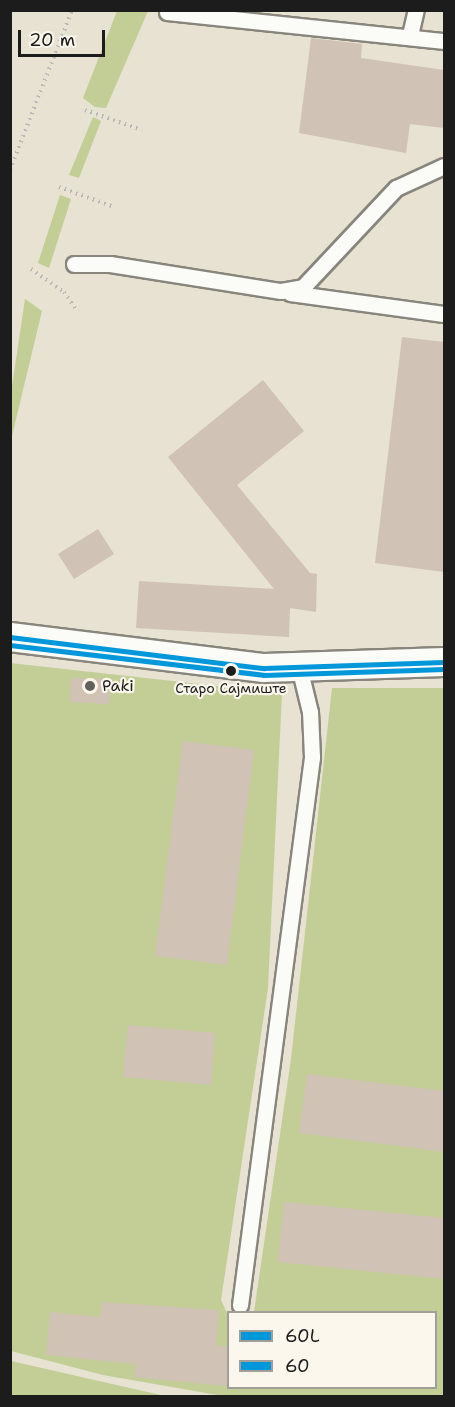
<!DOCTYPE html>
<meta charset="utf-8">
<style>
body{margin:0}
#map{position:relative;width:455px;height:1407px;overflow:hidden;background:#e7e2d1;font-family:"Shantell Sans",sans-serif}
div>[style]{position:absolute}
.green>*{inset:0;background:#c2ce96}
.building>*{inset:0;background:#d0c2b4}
.path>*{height:4px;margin-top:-2px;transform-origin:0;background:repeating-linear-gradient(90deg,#b8b8b5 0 1.5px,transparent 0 6px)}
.roads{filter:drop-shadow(2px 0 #88857d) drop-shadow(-2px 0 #88857d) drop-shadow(0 2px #88857d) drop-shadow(0 -2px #88857d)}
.lane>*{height:15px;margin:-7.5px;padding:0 7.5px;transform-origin:7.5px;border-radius:7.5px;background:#fbfbf8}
.street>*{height:28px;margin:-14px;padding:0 14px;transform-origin:14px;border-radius:14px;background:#fbfbf8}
.bus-1>*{height:4.5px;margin:-2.25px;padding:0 2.25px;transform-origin:2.25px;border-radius:2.25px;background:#0098da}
.bus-2>*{height:4.5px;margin:-2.25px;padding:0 2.25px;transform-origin:2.25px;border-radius:2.25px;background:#0098da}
.dots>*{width:16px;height:16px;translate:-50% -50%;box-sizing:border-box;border:3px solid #fbf7ec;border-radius:50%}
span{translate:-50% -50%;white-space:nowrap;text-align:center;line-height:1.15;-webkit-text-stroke:4.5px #fbf7ec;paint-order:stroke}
.bus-label{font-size:14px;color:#1c1c1c}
.poi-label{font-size:16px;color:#1c1c1c}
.left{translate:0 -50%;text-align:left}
.frame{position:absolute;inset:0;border:12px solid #1c1c1c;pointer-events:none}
.legend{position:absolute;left:227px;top:1311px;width:210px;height:78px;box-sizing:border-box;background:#fbf7ec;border:2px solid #a29f99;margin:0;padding:8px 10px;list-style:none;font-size:18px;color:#1c1c1c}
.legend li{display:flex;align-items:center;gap:12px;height:30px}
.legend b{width:30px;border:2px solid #a29f99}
.scale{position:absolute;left:18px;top:30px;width:87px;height:27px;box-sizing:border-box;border:3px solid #1c1c1c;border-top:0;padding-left:8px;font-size:18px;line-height:21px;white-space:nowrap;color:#1c1c1c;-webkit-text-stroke:4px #fbf7ec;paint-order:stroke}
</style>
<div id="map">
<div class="green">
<div style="clip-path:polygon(117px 11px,148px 11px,106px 108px,95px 107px,83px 98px)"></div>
<div style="clip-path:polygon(93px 117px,101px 121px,79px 178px,69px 175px)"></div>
<div style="clip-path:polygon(60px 195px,71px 199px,49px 268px,38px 263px)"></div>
<div style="clip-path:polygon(25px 299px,42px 311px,11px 440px,11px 393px)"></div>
<div style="clip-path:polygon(10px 663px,282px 693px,268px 988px,221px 1300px,228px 1315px,228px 1388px,436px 1388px,436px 1312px,254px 1312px,291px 1059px,332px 688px,444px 688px,444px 1396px,223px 1396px,103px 1375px,11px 1351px)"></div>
<div style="clip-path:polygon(10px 1361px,11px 1361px,165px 1396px,11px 1396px)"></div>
</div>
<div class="building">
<div style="clip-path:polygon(311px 38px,362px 44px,361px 58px,444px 70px,444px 128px,410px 124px,406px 153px,299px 133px)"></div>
<div style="clip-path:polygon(402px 337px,444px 342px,444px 572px,375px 563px)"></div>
<div style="clip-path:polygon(263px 380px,304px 431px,237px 485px,310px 573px,317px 574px,316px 612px,290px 608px,289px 637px,136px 628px,139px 581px,274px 589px,168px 457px)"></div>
<div style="clip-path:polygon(98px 529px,114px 554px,74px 579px,58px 554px)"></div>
<div style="clip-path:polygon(71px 678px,110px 679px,109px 704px,70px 702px)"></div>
<div style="clip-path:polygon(183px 741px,254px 750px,227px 965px,155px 956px)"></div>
<div style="clip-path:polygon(128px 1025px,215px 1033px,211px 1085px,123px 1077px)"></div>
<div style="clip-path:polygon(307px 1074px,444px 1091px,444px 1152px,299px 1133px)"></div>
<div style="clip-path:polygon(284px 1202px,444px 1218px,444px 1279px,278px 1262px)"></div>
<div style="clip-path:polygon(102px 1302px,219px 1310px,216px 1345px,228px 1347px,228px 1386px,134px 1377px,136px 1364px,46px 1355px,50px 1312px,100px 1317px)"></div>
</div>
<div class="path">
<div style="left:85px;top:110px;width:60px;rotate:19.3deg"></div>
<div style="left:10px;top:170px;width:172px;rotate:-68.8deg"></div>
<div style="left:59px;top:187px;width:59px;rotate:20deg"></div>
<div style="left:31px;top:269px;width:40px;rotate:34.9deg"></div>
<div style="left:64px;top:292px;width:24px;rotate:55deg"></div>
</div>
<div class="roads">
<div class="lane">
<div style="left:167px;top:12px;width:279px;rotate:6deg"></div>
<div style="left:410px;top:35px;width:26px;rotate:-77deg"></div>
<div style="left:74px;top:264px;width:36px"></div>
<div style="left:110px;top:264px;width:173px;rotate:9deg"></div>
<div style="left:281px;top:291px;width:22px;rotate:-10deg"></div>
<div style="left:303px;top:287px;width:136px;rotate:-46.8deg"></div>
<div style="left:396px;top:188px;width:53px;rotate:-24.6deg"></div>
<div style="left:290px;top:293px;width:155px;rotate:7.8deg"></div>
<div style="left:240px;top:1305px;width:553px;rotate:-82.51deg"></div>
<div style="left:312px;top:757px;width:45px;rotate:-92.5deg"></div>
<div style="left:310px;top:712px;width:46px;rotate:-103.7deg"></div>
</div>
<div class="street">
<div style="left:10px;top:637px;width:256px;rotate:7deg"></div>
<div style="left:264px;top:668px;width:180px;rotate:-1.9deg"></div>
</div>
</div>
<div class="bus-1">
<div style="left:10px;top:637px;width:256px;rotate:7deg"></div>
<div style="left:264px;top:668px;width:180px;rotate:-1.9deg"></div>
</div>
<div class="bus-2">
<div style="left:10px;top:645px;width:256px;rotate:6.7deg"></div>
<div style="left:264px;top:675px;width:180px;rotate:-1.9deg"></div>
</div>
<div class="dots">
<div style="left:231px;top:671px;background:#1c1c1c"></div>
<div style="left:90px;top:686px;background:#63615b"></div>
</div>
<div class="bus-label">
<span style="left:231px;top:688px">Старо Сајмиште</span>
</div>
<div class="poi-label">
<span class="left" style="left:102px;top:686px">Paki</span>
</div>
<div class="frame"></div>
<ul class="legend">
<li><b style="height:8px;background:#0098da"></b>60L</li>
<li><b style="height:8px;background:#0098da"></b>60</li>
</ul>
<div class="scale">20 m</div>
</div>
